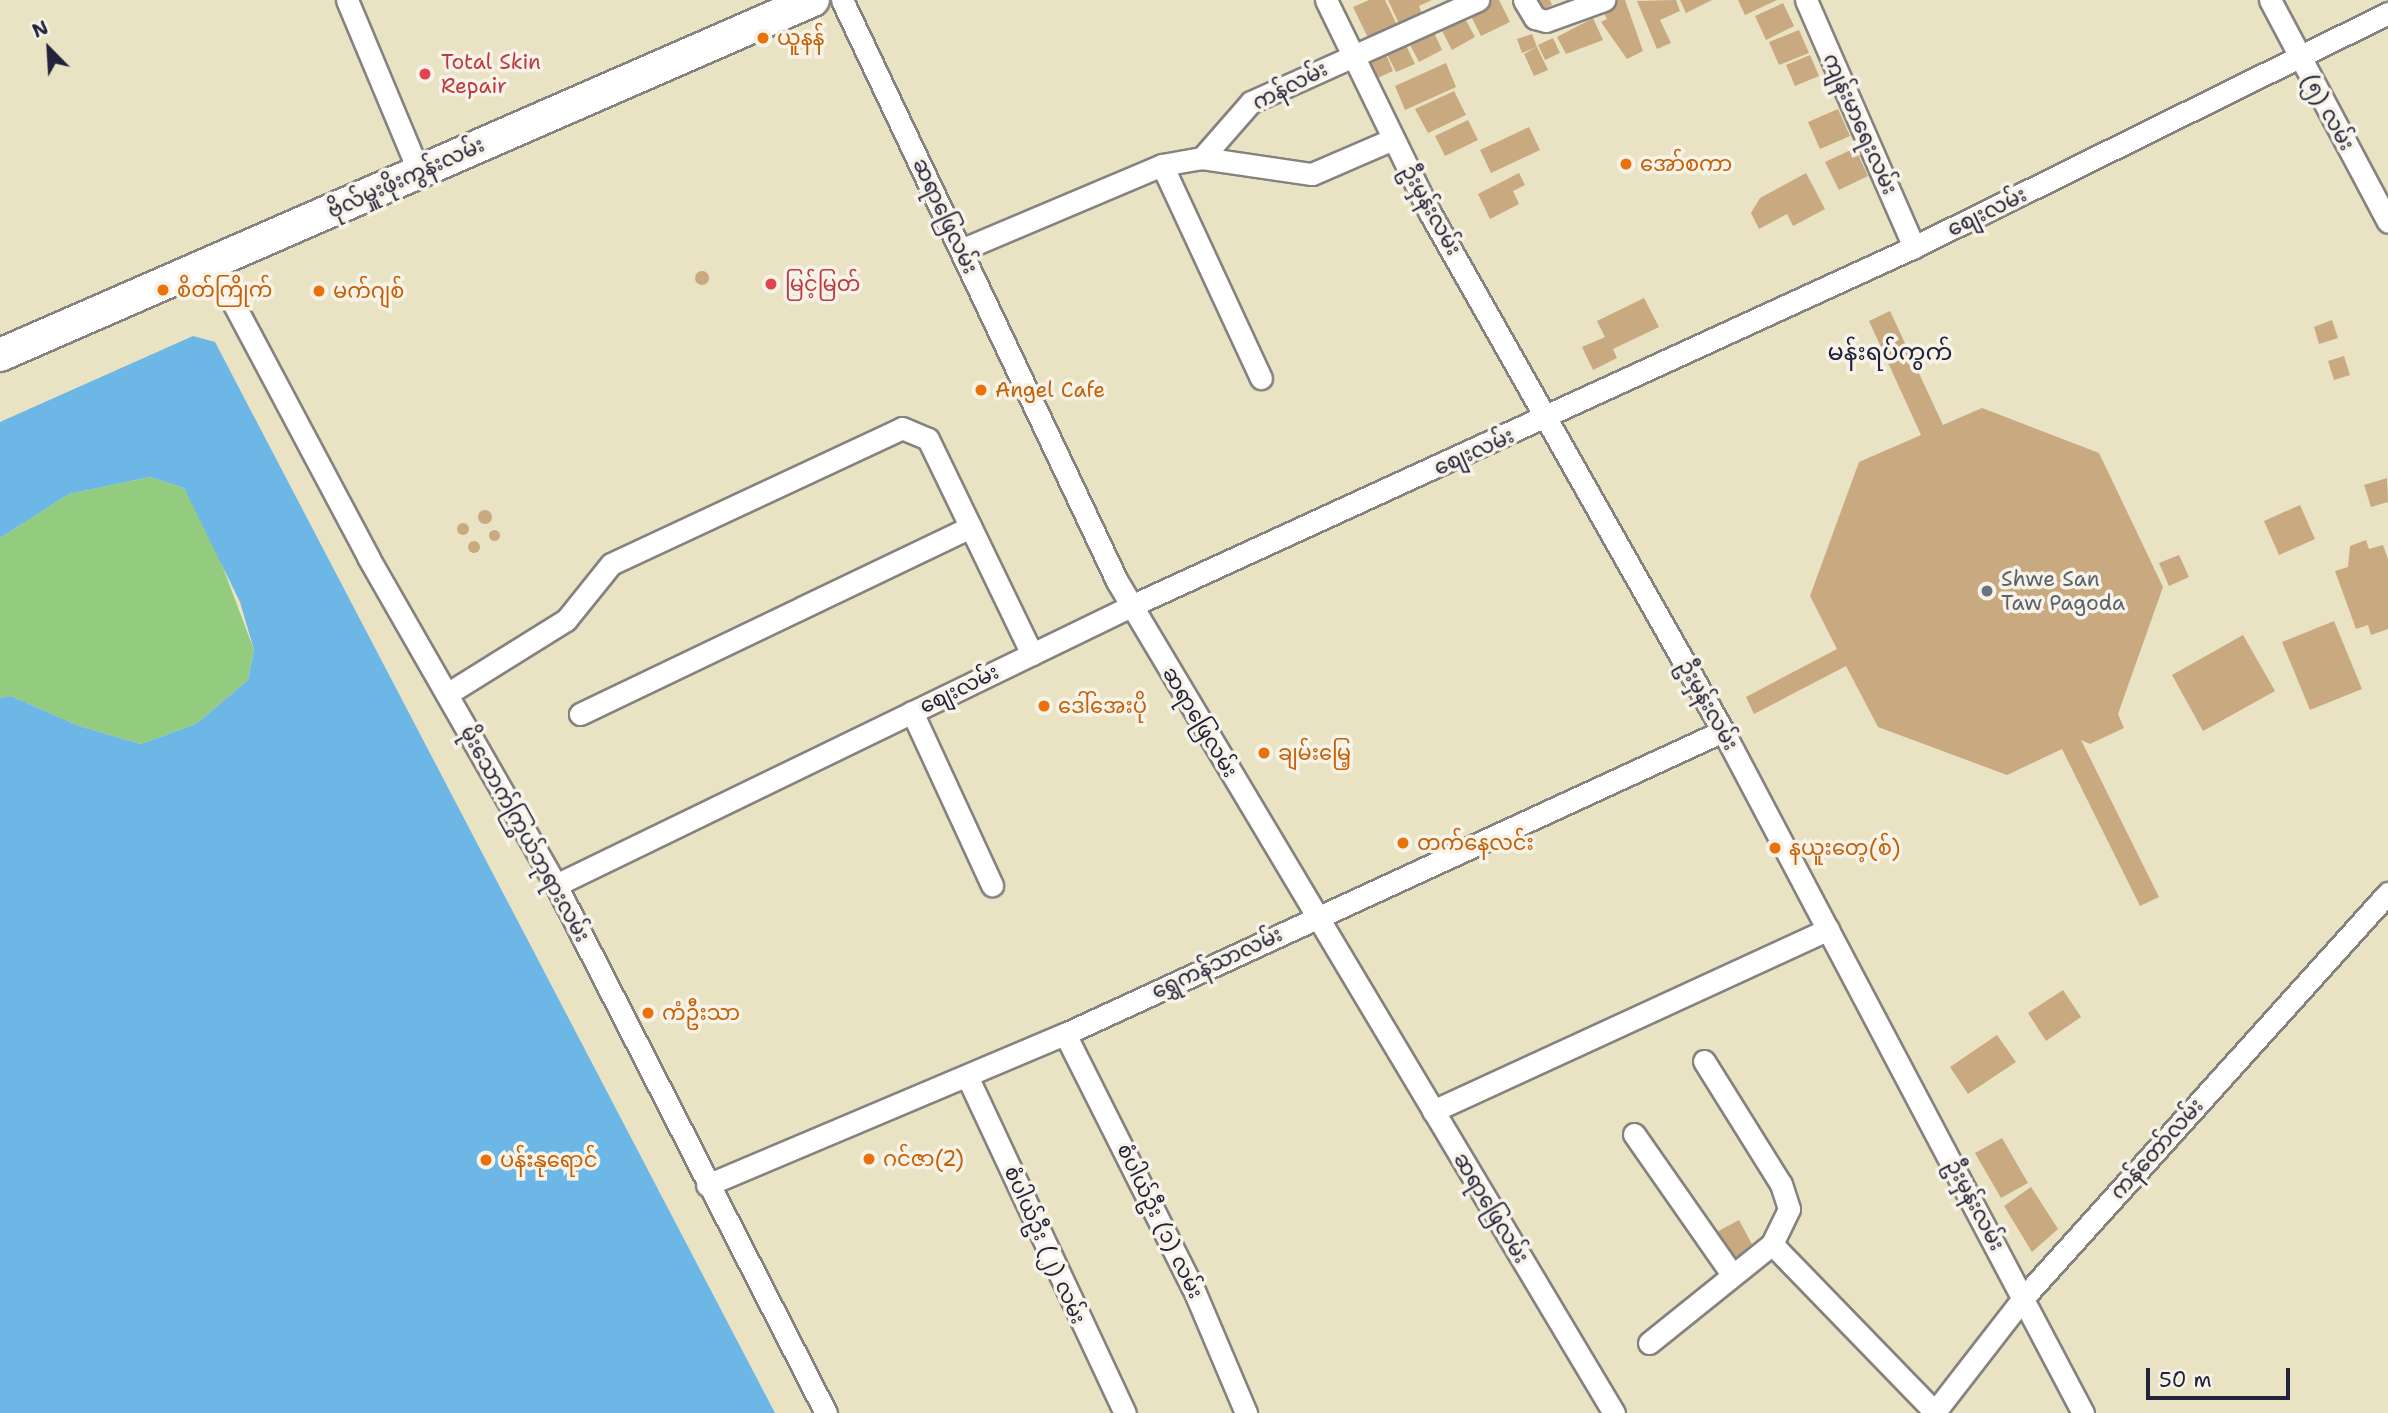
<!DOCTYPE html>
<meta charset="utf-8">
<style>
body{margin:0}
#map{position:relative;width:2388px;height:1413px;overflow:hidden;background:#eae3c3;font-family:"Shantell Sans","Noto Sans Myanmar",sans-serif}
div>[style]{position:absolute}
.green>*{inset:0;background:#93cc7f}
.water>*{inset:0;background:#6db7e6}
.building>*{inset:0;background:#c8a980}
.round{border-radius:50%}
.roads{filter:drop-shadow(2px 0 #86827f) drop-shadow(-2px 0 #86827f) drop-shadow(0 2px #86827f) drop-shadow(0 -2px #86827f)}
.street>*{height:21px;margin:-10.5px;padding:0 10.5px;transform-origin:10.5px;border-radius:10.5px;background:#fff}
.secondary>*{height:32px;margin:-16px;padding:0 16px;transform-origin:16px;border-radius:16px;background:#fff}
.dots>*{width:19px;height:19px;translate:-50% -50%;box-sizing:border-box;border:4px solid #f7f3e8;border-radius:50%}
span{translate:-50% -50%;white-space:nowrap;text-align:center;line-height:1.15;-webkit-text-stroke:7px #f7f3e8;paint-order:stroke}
.food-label{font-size:21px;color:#c56008}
.left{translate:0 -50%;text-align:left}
.health-label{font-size:21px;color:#be3a42}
.street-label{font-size:21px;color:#22223b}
.worship-label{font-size:21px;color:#5b616d}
.quarter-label{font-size:24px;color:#22223b}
.north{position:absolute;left:14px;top:14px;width:70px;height:70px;-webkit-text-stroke:5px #f7f3e8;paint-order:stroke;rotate:336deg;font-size:19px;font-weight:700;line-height:28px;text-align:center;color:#22223b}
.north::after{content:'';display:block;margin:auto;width:24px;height:32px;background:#22223b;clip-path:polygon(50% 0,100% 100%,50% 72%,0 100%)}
.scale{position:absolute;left:2146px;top:1368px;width:144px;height:32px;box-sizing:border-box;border:4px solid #22223b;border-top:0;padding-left:9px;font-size:21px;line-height:24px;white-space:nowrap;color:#22223b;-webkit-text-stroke:5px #f7f3e8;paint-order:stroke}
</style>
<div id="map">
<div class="green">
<div style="clip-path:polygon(150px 477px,184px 488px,213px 541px,254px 650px,248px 680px,196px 724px,141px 744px,79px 726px,11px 696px,0 698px,0 538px,69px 494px)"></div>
</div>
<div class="water">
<div style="clip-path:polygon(193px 336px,215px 342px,775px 1413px,0 1413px,0 698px,11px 696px,79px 726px,141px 744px,196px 724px,248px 680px,254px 650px,240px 602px,184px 488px,150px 477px,69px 494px,0 538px,0 422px)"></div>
</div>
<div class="building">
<div style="clip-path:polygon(1369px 0,1385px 0,1397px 25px,1368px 38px,1353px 7px)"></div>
<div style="clip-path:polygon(1388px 0,1432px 0,1419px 6px,1424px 20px,1402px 30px)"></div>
<div style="clip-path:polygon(1490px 0,1499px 0,1510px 22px,1481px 36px,1468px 10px)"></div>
<div style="clip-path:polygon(1529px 0,1550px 0,1552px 5px,1535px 13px)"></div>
<div style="clip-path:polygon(1613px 0,1625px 0,1643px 51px,1627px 59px,1601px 22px,1607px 19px,1600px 6px)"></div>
<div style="clip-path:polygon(1676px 0,1680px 11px,1660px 20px,1671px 43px,1657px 49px,1637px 1px)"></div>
<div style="clip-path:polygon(1680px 0,1712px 0,1686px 13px)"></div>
<div style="clip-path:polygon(1738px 0,1777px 0,1745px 15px)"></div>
<div style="clip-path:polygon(1783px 3px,1794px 26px,1766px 40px,1755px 16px)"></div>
<div style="clip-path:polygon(1462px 13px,1475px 37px,1452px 50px,1439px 25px)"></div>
<div style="clip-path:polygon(1593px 18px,1603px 40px,1566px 54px,1557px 37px)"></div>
<div style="clip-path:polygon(1432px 28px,1442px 50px,1419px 62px,1408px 41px)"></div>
<div style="clip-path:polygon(1799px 30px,1809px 53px,1779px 65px,1769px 42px)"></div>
<div style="clip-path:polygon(1532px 34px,1537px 47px,1522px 53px,1517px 39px)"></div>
<div style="clip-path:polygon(1553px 38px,1560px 53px,1545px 60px,1538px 45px)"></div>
<div style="clip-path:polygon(1404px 41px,1415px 64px,1396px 72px,1385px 50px)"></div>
<div style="clip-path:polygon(1383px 47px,1393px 71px,1371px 81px,1360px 57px)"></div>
<div style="clip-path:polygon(1537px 47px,1548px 70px,1534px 76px,1524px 54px)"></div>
<div style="clip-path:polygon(1810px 55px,1819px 76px,1795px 86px,1786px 65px)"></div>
<div style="clip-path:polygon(1446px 63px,1456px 87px,1405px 110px,1395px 86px)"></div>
<div style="clip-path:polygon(1454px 91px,1466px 115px,1428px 133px,1415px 109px)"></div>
<div style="clip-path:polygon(1838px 109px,1850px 136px,1820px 149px,1808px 122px)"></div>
<div style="clip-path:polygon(1468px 120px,1478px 140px,1445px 156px,1435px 136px)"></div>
<div style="clip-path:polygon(1529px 127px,1540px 150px,1491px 173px,1480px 150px)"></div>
<div style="clip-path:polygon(1855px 148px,1868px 176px,1839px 190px,1825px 162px)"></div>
<div style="clip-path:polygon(1519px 173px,1525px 185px,1513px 191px,1519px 204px,1490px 219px,1478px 194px)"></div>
<div style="clip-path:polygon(1806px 173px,1825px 209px,1793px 226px,1787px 214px,1759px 229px,1751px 213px,1760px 198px)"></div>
<div class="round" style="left:695px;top:271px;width:14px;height:14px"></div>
<div style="clip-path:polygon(1644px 298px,1659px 327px,1613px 349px,1617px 358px,1593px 370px,1582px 347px,1605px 337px,1597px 321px)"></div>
<div style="clip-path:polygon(1890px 311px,1943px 425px,1982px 408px,2099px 453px,2163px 587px,2118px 714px,2124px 728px,2090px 744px,2081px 740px,2159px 897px,2140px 906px,2062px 749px,2007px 775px,1878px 727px,1846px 666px,1754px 714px,1746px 697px,1837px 649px,1810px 596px,1859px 462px,1921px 435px,1869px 321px)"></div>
<div style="clip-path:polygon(2332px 320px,2338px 338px,2319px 344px,2314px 327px)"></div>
<div style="clip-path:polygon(2344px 356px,2350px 375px,2334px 380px,2328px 361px)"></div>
<div style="clip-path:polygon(2387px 478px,2388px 502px,2371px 507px,2364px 485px)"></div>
<div style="clip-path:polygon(2300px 505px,2315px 539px,2279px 555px,2264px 521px)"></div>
<div class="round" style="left:478px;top:510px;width:14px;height:14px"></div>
<div class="round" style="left:457px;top:523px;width:12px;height:12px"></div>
<div class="round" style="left:488.5px;top:529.5px;width:11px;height:11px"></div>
<div style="clip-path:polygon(2366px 540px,2369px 549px,2383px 545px,2388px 559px,2388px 629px,2371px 635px,2368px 625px,2356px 629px,2335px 571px,2348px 567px,2350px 546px)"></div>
<div class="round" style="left:468px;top:541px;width:12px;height:12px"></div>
<div style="clip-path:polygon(2179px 555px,2189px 577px,2169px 586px,2159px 563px)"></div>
<div style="clip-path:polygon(2334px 621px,2362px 689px,2310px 710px,2282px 642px)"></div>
<div style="clip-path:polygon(2243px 635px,2275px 691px,2203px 731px,2172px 675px)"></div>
<div style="clip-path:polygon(2063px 990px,2081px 1017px,2046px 1041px,2028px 1013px)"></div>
<div style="clip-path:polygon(1997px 1035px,2016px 1062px,1968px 1094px,1950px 1067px)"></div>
<div style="clip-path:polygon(2002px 1138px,2028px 1183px,2001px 1198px,1975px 1153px)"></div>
<div style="clip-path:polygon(2031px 1187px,2058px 1229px,2032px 1252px,2004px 1206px)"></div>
<div style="clip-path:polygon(1739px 1220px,1754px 1248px,1730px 1261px,1715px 1233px)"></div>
</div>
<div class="roads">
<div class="street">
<div style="left:347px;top:0;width:186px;rotate:67.3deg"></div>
<div style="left:842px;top:0;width:643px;rotate:64.67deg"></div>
<div style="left:1117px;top:581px;width:969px;rotate:59.15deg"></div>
<div style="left:1326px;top:0;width:237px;rotate:64deg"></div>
<div style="left:1430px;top:213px;width:595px;rotate:60.51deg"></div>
<div style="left:1723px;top:731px;width:771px;rotate:62.17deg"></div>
<div style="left:1524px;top:0;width:21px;rotate:59deg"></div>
<div style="left:1535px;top:18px;width:11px;rotate:15deg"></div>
<div style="left:1546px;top:21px;width:62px;rotate:-19.9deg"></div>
<div style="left:1806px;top:0;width:270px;rotate:66.4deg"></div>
<div style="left:2270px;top:0;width:251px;rotate:62deg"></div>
<div style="left:1202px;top:158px;width:111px;rotate:8.3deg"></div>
<div style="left:1312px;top:174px;width:88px;rotate:-23.4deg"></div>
<div style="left:1162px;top:165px;width:235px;rotate:65.1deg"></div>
<div style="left:961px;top:250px;width:218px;rotate:-22.9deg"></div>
<div style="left:1162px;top:165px;width:41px;rotate:-9.9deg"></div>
<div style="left:1202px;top:158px;width:74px;rotate:-48.8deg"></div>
<div style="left:1251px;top:102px;width:249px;rotate:-24.2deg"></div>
<div style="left:212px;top:263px;width:333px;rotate:62deg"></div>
<div style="left:368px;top:557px;width:378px;rotate:60.2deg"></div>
<div style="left:556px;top:885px;width:593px;rotate:62.92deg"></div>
<div style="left:447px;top:694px;width:140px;rotate:-31.9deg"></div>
<div style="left:566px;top:620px;width:72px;rotate:-51.2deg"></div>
<div style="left:611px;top:564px;width:321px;rotate:-25deg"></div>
<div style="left:902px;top:428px;width:28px;rotate:23deg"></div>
<div style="left:928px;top:439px;width:239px;rotate:64.2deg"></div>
<div style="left:912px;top:712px;width:191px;rotate:65.2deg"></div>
<div style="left:580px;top:714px;width:433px;rotate:-25.6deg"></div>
<div style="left:556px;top:885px;width:639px;rotate:-25.88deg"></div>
<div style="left:1131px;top:606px;width:861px;rotate:-24.63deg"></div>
<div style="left:1914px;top:247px;width:529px;rotate:-26.27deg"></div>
<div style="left:1065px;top:1034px;width:284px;rotate:63.3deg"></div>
<div style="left:1193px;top:1288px;width:136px;rotate:67deg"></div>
<div style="left:1704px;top:1061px;width:145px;rotate:58deg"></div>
<div style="left:1781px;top:1184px;width:26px;rotate:72deg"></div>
<div style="left:1789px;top:1209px;width:39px;rotate:116deg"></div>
<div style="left:967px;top:1076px;width:372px;rotate:64.9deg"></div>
<div style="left:1433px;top:1111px;width:435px;rotate:-24.7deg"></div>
<div style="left:1634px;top:1134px;width:169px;rotate:55.1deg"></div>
<div style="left:707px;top:1185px;width:389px;rotate:-22.9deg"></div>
<div style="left:1065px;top:1034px;width:724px;rotate:-24.73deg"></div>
<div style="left:1649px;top:1343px;width:158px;rotate:-38.8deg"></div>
<div style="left:1772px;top:1244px;width:234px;rotate:45.9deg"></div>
<div style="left:1934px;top:1413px;width:147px;rotate:-52.2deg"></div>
<div style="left:2024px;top:1297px;width:544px;rotate:-47.98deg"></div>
</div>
<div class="secondary">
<div style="left:0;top:355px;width:887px;rotate:-23.59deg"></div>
</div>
</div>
<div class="dots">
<div style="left:763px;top:38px;background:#e8710a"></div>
<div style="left:425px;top:74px;background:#e0444e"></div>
<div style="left:1626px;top:164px;background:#e8710a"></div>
<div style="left:771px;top:284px;background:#e0444e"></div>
<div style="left:163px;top:290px;background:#e8710a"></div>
<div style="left:319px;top:291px;background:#e8710a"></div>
<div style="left:981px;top:390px;background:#e8710a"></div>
<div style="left:1987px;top:591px;background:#6b7280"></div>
<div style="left:1044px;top:706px;background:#e8710a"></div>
<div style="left:1264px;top:753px;background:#e8710a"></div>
<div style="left:1403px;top:843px;background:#e8710a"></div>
<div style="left:1775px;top:848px;background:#e8710a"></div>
<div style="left:648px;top:1013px;background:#e8710a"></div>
<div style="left:869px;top:1159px;background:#e8710a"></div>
<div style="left:486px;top:1160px;background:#e8710a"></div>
</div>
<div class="food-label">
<span class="left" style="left:777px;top:38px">ယူနန်</span>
<span class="left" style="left:1640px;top:164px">အော်စကာ</span>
<span class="left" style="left:177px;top:290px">စိတ်ကြိုက်</span>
<span class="left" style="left:333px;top:291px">မက်ဂျစ်</span>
<span class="left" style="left:995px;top:390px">Angel Cafe</span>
<span class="left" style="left:1058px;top:706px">ဒေါ်အေးပို</span>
<span class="left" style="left:1278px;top:753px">ချမ်းမြေ့</span>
<span class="left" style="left:1417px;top:843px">တက်နေလင်း</span>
<span class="left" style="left:1789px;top:848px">နယူးတေ့(စ်)</span>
<span class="left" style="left:662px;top:1013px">ကံဦးသာ</span>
<span class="left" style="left:883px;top:1159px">ဂင်ဇာ(2)</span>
<span class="left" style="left:500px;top:1160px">ပန်းနုရောင်</span>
</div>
<div class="health-label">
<span class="left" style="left:441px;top:74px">Total Skin<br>Repair</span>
<span class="left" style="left:785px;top:284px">မြင့်မြတ်</span>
</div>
<div class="street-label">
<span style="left:1290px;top:86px;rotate:-27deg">ကန်လမ်း</span>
<span style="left:2328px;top:112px;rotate:61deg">(၅) လမ်း</span>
<span style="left:1860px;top:124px;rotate:66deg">ကျန်းမာရေးလမ်း</span>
<span style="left:406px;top:178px;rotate:-24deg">ဗိုလ်မှူးဖိုးကွန်းလမ်း</span>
<span style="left:1431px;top:210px;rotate:61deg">ဦးမှန်းလမ်း</span>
<span style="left:1987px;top:212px;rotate:-26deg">စျေးလမ်း</span>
<span style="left:945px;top:216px;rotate:65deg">ဆရာဖြေလမ်း</span>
<span style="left:1474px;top:452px;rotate:-24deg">စျေးလမ်း</span>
<span style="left:959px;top:689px;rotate:-26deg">စျေးလမ်း</span>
<span style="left:1708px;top:705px;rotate:61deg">ဦးမှန်းလမ်း</span>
<span style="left:1200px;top:722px;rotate:59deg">ဆရာဖြေလမ်း</span>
<span style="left:525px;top:834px;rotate:61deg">မိုးသောက်ကြွယ်ဘုရားလမ်း</span>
<span style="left:1217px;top:963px;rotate:-25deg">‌ရွှေကန်သာလမ်း</span>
<span style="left:2157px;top:1149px;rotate:-48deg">ကန်တော်လမ်း</span>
<span style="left:1975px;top:1205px;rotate:62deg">ဦးမှန်းလမ်း</span>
<span style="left:1491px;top:1208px;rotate:59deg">ဆရာဖြေလမ်း</span>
<span style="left:1160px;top:1221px;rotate:64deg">စံပါယ်ဦး (၁) လမ်း</span>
<span style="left:1045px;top:1245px;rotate:66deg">စံပါယ်ဦး (၂) လမ်း</span>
</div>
<div class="worship-label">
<span class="left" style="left:2001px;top:591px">Shwe San<br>Taw Pagoda</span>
</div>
<div class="quarter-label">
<span style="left:1890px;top:353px">မန်းရပ်ကွက်</span>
</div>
<div class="north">N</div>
<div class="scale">50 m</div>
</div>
